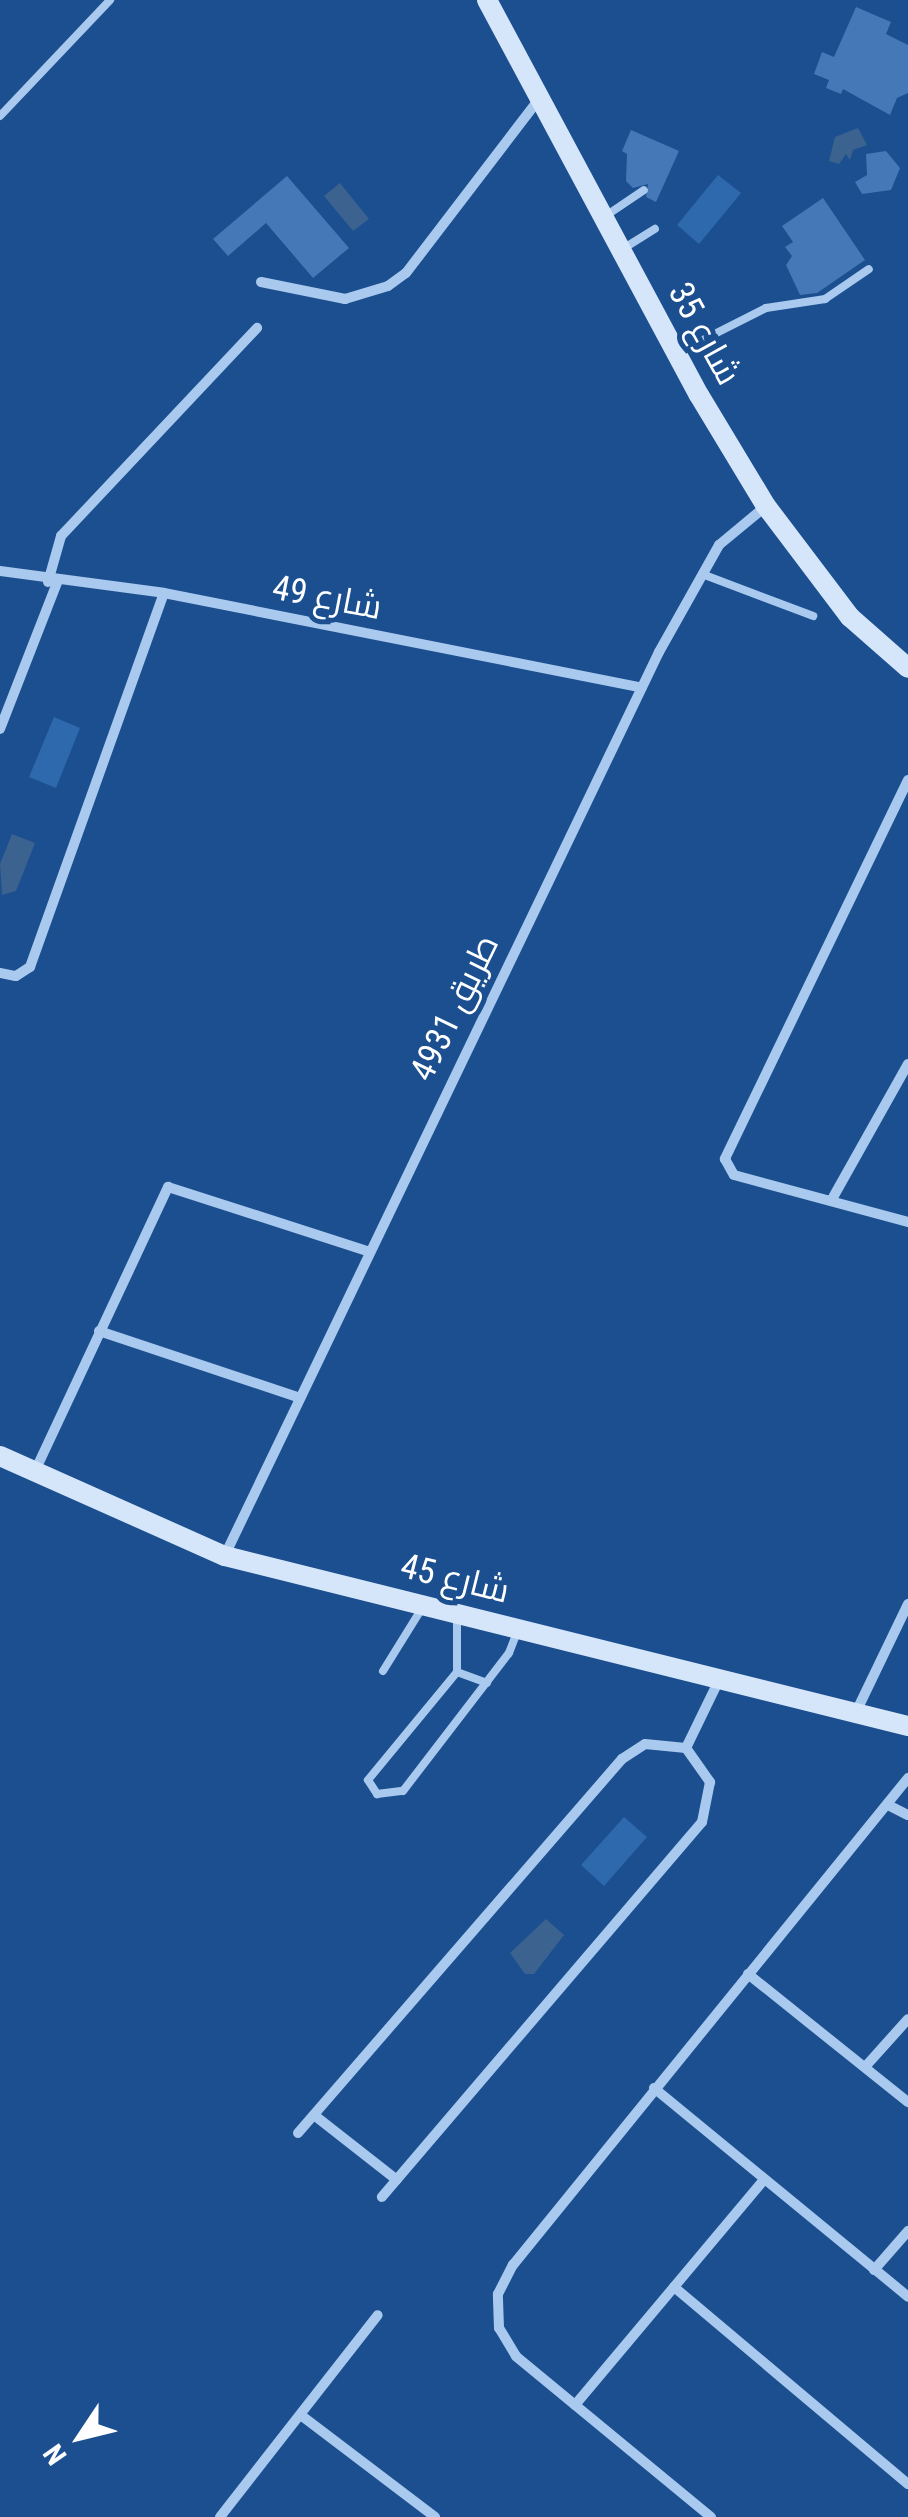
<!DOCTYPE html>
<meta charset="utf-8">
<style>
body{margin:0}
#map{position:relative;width:908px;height:2517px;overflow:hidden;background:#1b4f8f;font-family:"Roboto Condensed",Cairo,sans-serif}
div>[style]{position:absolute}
.green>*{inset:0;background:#2e69ad}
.water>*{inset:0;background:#3c6290}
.building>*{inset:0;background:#4478b7}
.lane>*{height:8px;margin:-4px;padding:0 4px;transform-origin:4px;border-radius:4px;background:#a9c9ee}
.street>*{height:10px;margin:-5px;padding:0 5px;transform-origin:5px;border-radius:5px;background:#a9c9ee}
.secondary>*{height:20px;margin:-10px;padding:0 10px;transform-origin:10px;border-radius:10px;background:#d6e6fa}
span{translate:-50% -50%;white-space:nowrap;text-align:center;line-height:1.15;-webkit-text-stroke:10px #1b4f8f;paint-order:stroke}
.street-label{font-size:35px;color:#fff}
.north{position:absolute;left:30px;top:2387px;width:100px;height:100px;-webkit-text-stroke:8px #1b4f8f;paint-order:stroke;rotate:235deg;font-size:28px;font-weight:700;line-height:40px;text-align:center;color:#fff}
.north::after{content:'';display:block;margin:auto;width:35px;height:45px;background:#fff;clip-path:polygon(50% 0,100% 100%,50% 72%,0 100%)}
</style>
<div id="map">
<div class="green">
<div style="clip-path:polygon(718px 175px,741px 193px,699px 244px,677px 225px)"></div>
<div style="clip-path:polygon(54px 717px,80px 728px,56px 788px,29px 777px)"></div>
<div style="clip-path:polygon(624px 1817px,647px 1837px,604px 1886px,581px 1865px)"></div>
</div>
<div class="water">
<div style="clip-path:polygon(858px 128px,867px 145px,853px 150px,850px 160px,846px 154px,839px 164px,829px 161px,835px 137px)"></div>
<div style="clip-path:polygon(340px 183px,369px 219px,353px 231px,324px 196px)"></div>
<div style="clip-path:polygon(12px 834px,35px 843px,16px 891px,2px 895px,0 864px)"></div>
<div style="clip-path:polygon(546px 1919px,564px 1935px,534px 1974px,525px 1974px,510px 1953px)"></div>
</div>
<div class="building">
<div style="clip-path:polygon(856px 7px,891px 22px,886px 34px,908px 45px,908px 93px,897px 98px,890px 115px,843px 89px,841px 94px,826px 88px,829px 80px,814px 74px,822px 52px,834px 57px)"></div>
<div style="clip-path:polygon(631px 130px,679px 151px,656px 202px,646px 197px,648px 184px,633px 188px,626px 181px,627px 154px,622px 151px)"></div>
<div style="clip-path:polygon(886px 151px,900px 168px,891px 190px,862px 194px,855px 182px,867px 175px,866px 154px)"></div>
<div style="clip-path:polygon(287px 176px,349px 248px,313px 278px,266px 223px,228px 256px,213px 239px)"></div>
<div style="clip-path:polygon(823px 198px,865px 260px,817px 293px,800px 295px,786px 265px,792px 256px,785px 247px,793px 242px,782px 226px)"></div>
</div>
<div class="lane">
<div style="left:0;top:116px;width:160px;rotate:-46.5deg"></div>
<div style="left:604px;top:217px;width:48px;rotate:-34deg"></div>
<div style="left:621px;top:250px;width:40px;rotate:-32deg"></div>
<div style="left:677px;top:353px;width:100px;rotate:-26.8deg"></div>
<div style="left:766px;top:308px;width:60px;rotate:-8.7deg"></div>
<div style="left:825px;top:299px;width:53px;rotate:-34.3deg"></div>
<div style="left:702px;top:574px;width:119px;rotate:20.7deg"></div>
<div style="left:457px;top:1617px;width:55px;rotate:90deg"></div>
<div style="left:457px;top:1672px;width:140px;rotate:129.5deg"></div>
<div style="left:368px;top:1780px;width:17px;rotate:57deg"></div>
<div style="left:377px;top:1794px;width:26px;rotate:-7deg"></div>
<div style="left:403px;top:1791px;width:174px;rotate:-52.5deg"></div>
<div style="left:509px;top:1653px;width:26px;rotate:-69deg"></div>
<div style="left:383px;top:1671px;width:74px;rotate:-58.2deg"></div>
<div style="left:457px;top:1672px;width:32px;rotate:20deg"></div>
</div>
<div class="street">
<div style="left:261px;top:282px;width:86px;rotate:11.4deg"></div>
<div style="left:345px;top:299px;width:45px;rotate:-16.8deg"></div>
<div style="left:388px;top:286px;width:22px;rotate:-36deg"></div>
<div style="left:406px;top:273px;width:220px;rotate:-52.6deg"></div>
<div style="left:0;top:571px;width:165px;rotate:7.6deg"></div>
<div style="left:164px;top:593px;width:487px;rotate:11.2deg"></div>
<div style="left:48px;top:582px;width:48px;rotate:-74.2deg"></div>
<div style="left:61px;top:536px;width:286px;rotate:-46.7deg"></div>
<div style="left:0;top:729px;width:157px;rotate:-68.7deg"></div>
<div style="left:908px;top:780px;width:421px;rotate:115.8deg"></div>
<div style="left:725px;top:1159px;width:18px;rotate:61deg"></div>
<div style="left:734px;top:1175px;width:180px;rotate:15.1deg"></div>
<div style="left:0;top:973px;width:16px;rotate:11deg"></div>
<div style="left:16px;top:976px;width:17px;rotate:-33deg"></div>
<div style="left:30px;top:967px;width:397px;rotate:-70.3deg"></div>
<div style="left:831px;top:1201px;width:157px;rotate:-60.7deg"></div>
<div style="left:99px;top:1331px;width:209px;rotate:18.4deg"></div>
<div style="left:35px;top:1471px;width:314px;rotate:-64.9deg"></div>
<div style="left:168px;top:1187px;width:209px;rotate:17.8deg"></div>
<div style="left:225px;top:1555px;width:1002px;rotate:-64.33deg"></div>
<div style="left:659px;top:652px;width:123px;rotate:-60.7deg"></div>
<div style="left:719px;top:545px;width:61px;rotate:-39.7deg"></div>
<div style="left:856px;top:1712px;width:120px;rotate:-64.3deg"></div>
<div style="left:686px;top:1748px;width:76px;rotate:-64.1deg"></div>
<div style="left:888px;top:1805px;width:22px;rotate:27deg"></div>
<div style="left:748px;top:1974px;width:205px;rotate:38.7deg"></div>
<div style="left:865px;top:2067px;width:64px;rotate:-48.1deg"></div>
<div style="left:654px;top:2088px;width:329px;rotate:39.4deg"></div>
<div style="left:314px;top:2115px;width:105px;rotate:38.1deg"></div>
<div style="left:298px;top:2133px;width:495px;rotate:-49.1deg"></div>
<div style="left:622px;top:1759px;width:27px;rotate:-33deg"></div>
<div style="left:645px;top:1744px;width:41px;rotate:5.6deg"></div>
<div style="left:686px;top:1748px;width:42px;rotate:54.8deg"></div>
<div style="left:710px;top:1782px;width:41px;rotate:101.3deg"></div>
<div style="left:702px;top:1822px;width:493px;rotate:130.5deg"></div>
<div style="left:874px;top:2270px;width:52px;rotate:-48.9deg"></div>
<div style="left:674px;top:2287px;width:306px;rotate:40.1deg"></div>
<div style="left:575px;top:2405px;width:291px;rotate:-50deg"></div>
<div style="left:302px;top:2416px;width:167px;rotate:37.2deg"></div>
<div style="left:220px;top:2517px;width:256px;rotate:-52deg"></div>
<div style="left:711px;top:2517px;width:253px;rotate:-140.5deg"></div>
<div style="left:516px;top:2356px;width:33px;rotate:-121deg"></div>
<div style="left:499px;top:2328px;width:34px;rotate:-92deg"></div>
<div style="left:498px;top:2294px;width:33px;rotate:-63deg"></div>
<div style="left:513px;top:2265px;width:627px;rotate:-50.95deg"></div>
</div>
<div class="secondary">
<div style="left:487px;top:0;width:448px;rotate:61.8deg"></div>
<div style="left:699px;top:395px;width:130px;rotate:58.9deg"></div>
<div style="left:766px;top:506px;width:139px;rotate:52.9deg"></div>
<div style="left:850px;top:617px;width:77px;rotate:41.3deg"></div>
<div style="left:0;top:1456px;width:246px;rotate:24deg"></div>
<div style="left:225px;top:1556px;width:704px;rotate:13.98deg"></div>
</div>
<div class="street-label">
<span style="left:704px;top:334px;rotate:61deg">شارع 35</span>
<span style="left:327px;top:598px;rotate:11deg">شارع 49</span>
<span style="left:455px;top:1008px;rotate:-64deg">طريق 4931</span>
<span style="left:455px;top:1579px;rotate:14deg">شارع 45</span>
</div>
<div class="north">N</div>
</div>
